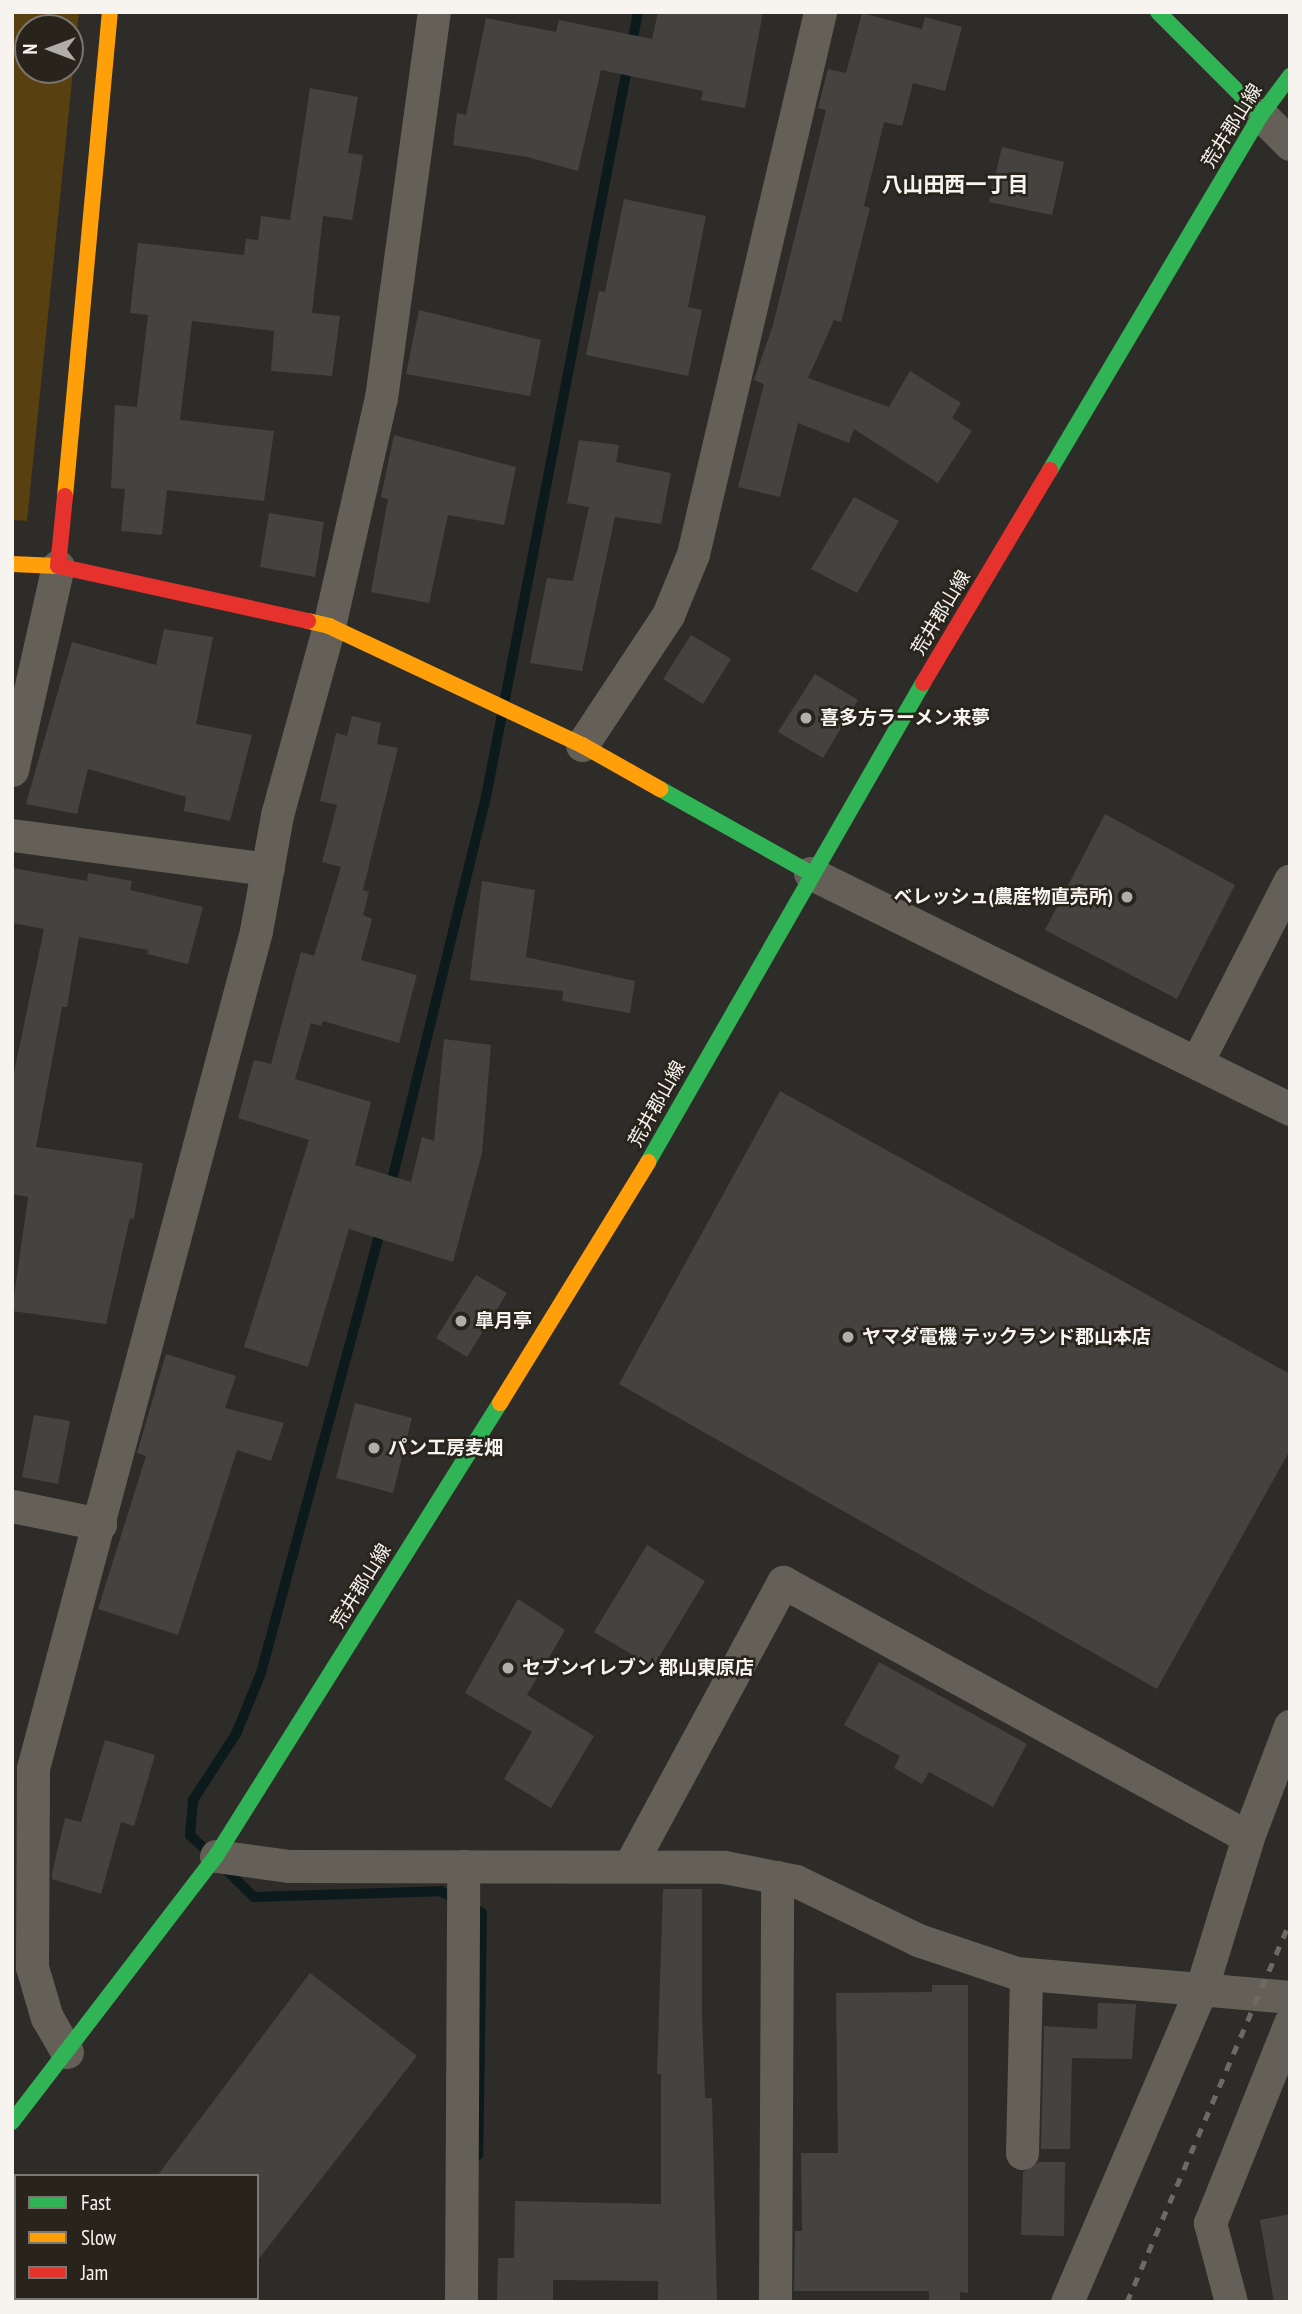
<!DOCTYPE html>
<meta charset="utf-8">
<style>
body{margin:0}
#map{position:relative;width:1302px;height:2314px;overflow:hidden;background:#2e2c28;font-family:"PT Sans Narrow","Noto Sans JP",sans-serif}
div>[style]{position:absolute}
.green>*{inset:0;background:#584011}
.stream>*{height:10px;margin:-5px;padding:0 5px;transform-origin:5px;border-radius:5px;background:#0d1a1b}
.building>*{inset:0;background:#454340}
.street>*{height:33px;margin:-16.5px;padding:0 16.5px;transform-origin:16.5px;border-radius:16.5px;background:#656057}
.fast>*{height:16px;margin:-8px;padding:0 8px;transform-origin:8px;border-radius:8px;background:#30b455}
.slow>*{height:16px;margin:-8px;padding:0 8px;transform-origin:8px;border-radius:8px;background:#ff9f0a}
.jam>*{height:16px;margin:-8px;padding:0 8px;transform-origin:8px;border-radius:8px;background:#e5322d}
.rail>*{height:5px;margin-top:-2.5px;transform-origin:0;background:repeating-linear-gradient(90deg,#6d6964 0 9px,transparent 0 18px)}
.dots>*{width:19px;height:19px;translate:-50% -50%;box-sizing:border-box;border:4px solid #28231b;border-radius:50%}
span{translate:-50% -50%;white-space:nowrap;text-align:center;line-height:1.15;-webkit-text-stroke:5px #28231b;paint-order:stroke}
.street-label{font-size:19px;color:#f7f4ef}
.poi-label{font-size:19px;color:#f7f4ef;font-weight:700}
.left{translate:0 -50%;text-align:left}
.right{translate:-100% -50%;text-align:right}
.neighbourhood-label{font-size:21px;color:#f7f4ef;font-weight:700}
.frame{position:absolute;inset:0;border:14px solid #f7f4ef;pointer-events:none}
.legend{position:absolute;left:14px;top:2174px;width:245px;height:126px;box-sizing:border-box;background:#28231b;border:2px solid #7b7770;margin:0;padding:9px 12px;list-style:none;font-size:21px;color:#f7f4ef}
.legend li{display:flex;align-items:center;gap:14px;height:35px}
.legend b{width:35px;border:2px solid #7b7770}
.north{position:absolute;left:14px;top:14px;width:70px;height:70px;box-sizing:border-box;background:#28231b;border:2px solid #7b7770;border-radius:50%;rotate:270deg;font-size:19px;font-weight:700;line-height:28px;text-align:center;color:#f7f4ef}
.north::after{content:'';display:block;margin:auto;width:24px;height:32px;background:#b1aea9;clip-path:polygon(50% 0,100% 100%,50% 72%,0 100%)}
</style>
<div id="map">
<div class="green">
<div style="clip-path:polygon(evenodd,12px 12px,79px 12px,27px 521px,12px 520px,12px 12px,28px 28px,70px 28px,70px 70px,28px 70px,28px 28px)"></div>
</div>
<div class="stream">
<div style="left:390px;top:1188px;width:398px;rotate:-76.2deg"></div>
<div style="left:485px;top:802px;width:805px;rotate:-79.04deg"></div>
<div style="left:209px;top:1853px;width:26px;rotate:-137deg"></div>
<div style="left:190px;top:1835px;width:35px;rotate:-85deg"></div>
<div style="left:193px;top:1800px;width:79px;rotate:-56.9deg"></div>
<div style="left:236px;top:1734px;width:66px;rotate:-67.7deg"></div>
<div style="left:261px;top:1673px;width:465px;rotate:-74.9deg"></div>
<div style="left:223px;top:1867px;width:43px;rotate:44.1deg"></div>
<div style="left:254px;top:1897px;width:186px;rotate:-1.8deg"></div>
<div style="left:440px;top:1891px;width:47px;rotate:27.6deg"></div>
<div style="left:482px;top:1913px;width:242px;rotate:90.9deg"></div>
</div>
<div class="building">
<div style="clip-path:polygon(658px 12px,763px 12px,745px 108px,701px 100px,703px 91px,601px 70px,578px 171px,527px 157px,453px 145px,457px 113px,466px 115px,486px 18px,556px 32px,559px 20px,652px 39px)"></div>
<div style="clip-path:polygon(862px 13px,922px 29px,925px 17px,962px 27px,945px 91px,913px 83px,902px 126px,884px 122px,864px 206px,870px 208px,841px 322px,834px 320px,808px 378px,889px 407px,910px 371px,961px 403px,952px 418px,972px 431px,938px 483px,854px 429px,849px 443px,798px 423px,780px 497px,738px 487px,764px 384px,754px 380px,773px 325px,826px 110px,818px 108px,828px 69px,846px 73px)"></div>
<div style="clip-path:polygon(310px 88px,358px 97px,348px 153px,363px 155px,352px 220px,323px 216px,312px 313px,340px 316px,332px 376px,271px 371px,274px 331px,192px 321px,180px 420px,274px 431px,264px 501px,167px 490px,162px 535px,121px 531px,125px 489px,111px 488px,115px 405px,137px 407px,148px 315px,130px 313px,138px 243px,244px 255px,246px 239px,258px 240px,261px 216px,290px 220px)"></div>
<div style="clip-path:polygon(1002px 147px,1064px 162px,1052px 215px,989px 202px)"></div>
<div style="clip-path:polygon(624px 199px,706px 216px,688px 307px,702px 310px,688px 376px,586px 355px,599px 291px,605px 292px)"></div>
<div style="clip-path:polygon(419px 310px,541px 340px,530px 396px,406px 374px)"></div>
<div style="clip-path:polygon(394px 435px,516px 467px,504px 525px,448px 515px,429px 603px,371px 592px,388px 499px,381px 497px)"></div>
<div style="clip-path:polygon(579px 440px,619px 445px,616px 462px,671px 473px,661px 524px,615px 517px,582px 671px,530px 663px,547px 578px,573px 581px,589px 507px,567px 503px)"></div>
<div style="clip-path:polygon(854px 497px,899px 521px,857px 593px,811px 569px)"></div>
<div style="clip-path:polygon(269px 513px,324px 522px,315px 577px,260px 567px)"></div>
<div style="clip-path:polygon(164px 629px,213px 637px,196px 724px,252px 735px,230px 821px,184px 811px,186px 797px,88px 769px,77px 814px,26px 804px,72px 642px,156px 665px)"></div>
<div style="clip-path:polygon(691px 635px,731px 659px,703px 704px,663px 679px)"></div>
<div style="clip-path:polygon(815px 674px,858px 700px,823px 758px,778px 732px)"></div>
<div style="clip-path:polygon(352px 716px,381px 723px,377px 744px,398px 748px,363px 890px,369px 892px,363px 915px,372px 919px,361px 960px,417px 975px,399px 1043px,323px 1021px,321px 1026px,311px 1023px,295px 1079px,371px 1102px,355px 1165px,411px 1182px,422px 1137px,434px 1141px,444px 1039px,491px 1045px,482px 1153px,453px 1262px,349px 1229px,308px 1367px,244px 1347px,309px 1140px,238px 1118px,254px 1060px,271px 1064px,301px 952px,314px 956px,341px 867px,322px 862px,337px 805px,320px 801px,336px 733px,347px 736px)"></div>
<div style="clip-path:polygon(1105px 814px,1235px 885px,1177px 999px,1045px 930px)"></div>
<div style="clip-path:polygon(12px 868px,87px 881px,88px 873px,132px 881px,130px 890px,203px 907px,188px 964px,147px 954px,148px 950px,79px 937px,67px 1007px,62px 1007px,36px 1147px,143px 1163px,134px 1219px,130px 1218px,106px 1324px,12px 1311px,28px 1197px,12px 1194px,12px 1082px,44px 929px,12px 923px)"></div>
<div style="clip-path:polygon(482px 881px,535px 890px,526px 957px,635px 981px,630px 1013px,562px 1001px,563px 991px,470px 980px)"></div>
<div style="clip-path:polygon(780px 1091px,1290px 1374px,1290px 1450px,1157px 1689px,619px 1384px)"></div>
<div style="clip-path:polygon(476px 1275px,507px 1293px,467px 1357px,436px 1338px)"></div>
<div style="clip-path:polygon(166px 1354px,236px 1376px,225px 1408px,284px 1423px,271px 1461px,237px 1450px,178px 1635px,98px 1609px,146px 1456px,137px 1453px)"></div>
<div style="clip-path:polygon(355px 1403px,412px 1418px,393px 1493px,336px 1478px)"></div>
<div style="clip-path:polygon(34px 1415px,70px 1421px,58px 1484px,22px 1477px)"></div>
<div style="clip-path:polygon(647px 1545px,705px 1581px,653px 1667px,594px 1632px)"></div>
<div style="clip-path:polygon(518px 1599px,565px 1630px,527px 1695px,594px 1736px,551px 1808px,504px 1779px,532px 1732px,465px 1693px)"></div>
<div style="clip-path:polygon(879px 1662px,1027px 1744px,993px 1807px,929px 1772px,922px 1784px,894px 1768px,900px 1756px,844px 1725px)"></div>
<div style="clip-path:polygon(105px 1740px,155px 1755px,134px 1826px,121px 1822px,101px 1894px,52px 1879px,52px 1873px,65px 1818px,81px 1822px)"></div>
<div style="clip-path:polygon(663px 1889px,702px 1889px,702px 2014px,705px 2098px,712px 2098px,717px 2302px,658px 2302px,658px 2281px,553px 2280px,553px 2302px,497px 2302px,498px 2258px,514px 2258px,515px 2201px,661px 2204px,661px 2074px,657px 2074px)"></div>
<div style="clip-path:polygon(310px 1973px,417px 2056px,257px 2261px,257px 2176px,157px 2176px)"></div>
<div style="clip-path:polygon(932px 1985px,968px 1985px,968px 2293px,960px 2292px,960px 2302px,929px 2302px,929px 2291px,794px 2291px,795px 2231px,802px 2231px,801px 2153px,838px 2153px,836px 1993px,932px 1992px)"></div>
<div style="clip-path:polygon(1098px 2003px,1136px 2004px,1132px 2059px,1072px 2058px,1070px 2149px,1041px 2149px,1044px 2026px,1097px 2029px)"></div>
<div style="clip-path:polygon(1039px 2162px,1065px 2162px,1064px 2236px,1021px 2235px,1023px 2172px)"></div>
<div style="clip-path:polygon(1290px 2214px,1290px 2301px,1274px 2302px,1260px 2220px)"></div>
</div>
<div class="street">
<div style="left:1261px;top:115px;width:41px;rotate:45deg"></div>
<div style="left:582px;top:745px;width:156px;rotate:-56.5deg"></div>
<div style="left:668px;top:615px;width:66px;rotate:-67.7deg"></div>
<div style="left:693px;top:554px;width:557px;rotate:-76.81deg"></div>
<div style="left:12px;top:770px;width:209px;rotate:-77.3deg"></div>
<div style="left:12px;top:835px;width:258px;rotate:7.6deg"></div>
<div style="left:810px;top:873px;width:535px;rotate:26.18deg"></div>
<div style="left:1197px;top:1062px;width:204px;rotate:-62.9deg"></div>
<div style="left:12px;top:1506px;width:90px;rotate:11.6deg"></div>
<div style="left:216px;top:1856px;width:74px;rotate:7.8deg"></div>
<div style="left:289px;top:1866px;width:435px;rotate:0.1deg"></div>
<div style="left:724px;top:1867px;width:73px;rotate:11deg"></div>
<div style="left:796px;top:1881px;width:136px;rotate:25.8deg"></div>
<div style="left:918px;top:1940px;width:103px;rotate:18.6deg"></div>
<div style="left:1016px;top:1973px;width:275px;rotate:5deg"></div>
<div style="left:630px;top:1865px;width:322px;rotate:-61.6deg"></div>
<div style="left:783px;top:1582px;width:530px;rotate:28.74deg"></div>
<div style="left:67px;top:2052px;width:39px;rotate:-120deg"></div>
<div style="left:47px;top:2018px;width:53px;rotate:-106.4deg"></div>
<div style="left:32px;top:1967px;width:199px;rotate:-89.7deg"></div>
<div style="left:33px;top:1768px;width:866px;rotate:-75.08deg"></div>
<div style="left:256px;top:931px;width:118px;rotate:-79.7deg"></div>
<div style="left:277px;top:815px;width:196px;rotate:-74.6deg"></div>
<div style="left:329px;top:626px;width:234px;rotate:-77.2deg"></div>
<div style="left:381px;top:398px;width:390px;rotate:-82.2deg"></div>
<div style="left:1022px;top:2153px;width:179px;rotate:-88.7deg"></div>
<div style="left:461px;top:2302px;width:436px;rotate:-89.7deg"></div>
<div style="left:775px;top:2302px;width:425px;rotate:-89.7deg"></div>
<div style="left:1067px;top:2302px;width:340px;rotate:-66.8deg"></div>
<div style="left:1201px;top:1990px;width:160px;rotate:-72.9deg"></div>
<div style="left:1248px;top:1837px;width:119px;rotate:-69.3deg"></div>
<div style="left:1231px;top:2302px;width:82px;rotate:-104.9deg"></div>
<div style="left:1210px;top:2223px;width:215px;rotate:-68.2deg"></div>
</div>
<div class="fast">
<div style="left:1158px;top:12px;width:146px;rotate:45deg"></div>
<div style="left:1050px;top:470px;width:413px;rotate:-59.3deg"></div>
<div style="left:1261px;top:115px;width:49px;rotate:-53.4deg"></div>
<div style="left:660px;top:789px;width:172px;rotate:29.2deg"></div>
<div style="left:648px;top:1162px;width:552px;rotate:-60.14deg"></div>
<div style="left:12px;top:2122px;width:335px;rotate:-52.5deg"></div>
<div style="left:216px;top:1856px;width:535px;rotate:-57.92deg"></div>
</div>
<div class="slow">
<div style="left:65px;top:496px;width:486px;rotate:-84.7deg"></div>
<div style="left:12px;top:564px;width:46px;rotate:2.5deg"></div>
<div style="left:308px;top:621px;width:22px;rotate:13deg"></div>
<div style="left:329px;top:626px;width:280px;rotate:25.2deg"></div>
<div style="left:582px;top:745px;width:90px;rotate:29.4deg"></div>
<div style="left:500px;top:1403px;width:283px;rotate:-58.4deg"></div>
</div>
<div class="jam">
<div style="left:65px;top:496px;width:70px;rotate:95.7deg"></div>
<div style="left:58px;top:566px;width:256px;rotate:12.4deg"></div>
<div style="left:923px;top:683px;width:248px;rotate:-59.2deg"></div>
</div>
<div class="rail">
<div style="left:1127px;top:2302px;width:414px;rotate:-66.8deg"></div>
</div>
<div class="dots">
<div style="left:806px;top:718px;background:#b1aea9"></div>
<div style="left:1127px;top:897px;background:#b1aea9"></div>
<div style="left:461px;top:1321px;background:#b1aea9"></div>
<div style="left:848px;top:1337px;background:#b1aea9"></div>
<div style="left:374px;top:1448px;background:#b1aea9"></div>
<div style="left:508px;top:1668px;background:#b1aea9"></div>
</div>
<div class="street-label">
<span style="left:1232px;top:126px;rotate:-58deg">荒井郡山線</span>
<span style="left:941px;top:613px;rotate:-59deg">荒井郡山線</span>
<span style="left:657px;top:1104px;rotate:-61deg">荒井郡山線</span>
<span style="left:361px;top:1586px;rotate:-58deg">荒井郡山線</span>
</div>
<div class="poi-label">
<span class="left" style="left:820px;top:718px">喜多方ラーメン来夢</span>
<span class="right" style="left:1113px;top:897px">ベレッシュ(農産物直売所)</span>
<span class="left" style="left:475px;top:1321px">皐月亭</span>
<span class="left" style="left:862px;top:1337px">ヤマダ電機 テックランド郡山本店</span>
<span class="left" style="left:388px;top:1448px">パン工房麦畑</span>
<span class="left" style="left:522px;top:1668px">セブンイレブン 郡山東原店</span>
</div>
<div class="neighbourhood-label">
<span style="left:955px;top:185px">八山田西一丁目</span>
</div>
<div class="frame"></div>
<ul class="legend">
<li><b style="height:9px;background:#30b455"></b>Fast</li>
<li><b style="height:9px;background:#ff9f0a"></b>Slow</li>
<li><b style="height:9px;background:#e5322d"></b>Jam</li>
</ul>
<div class="north">N</div>
</div>
